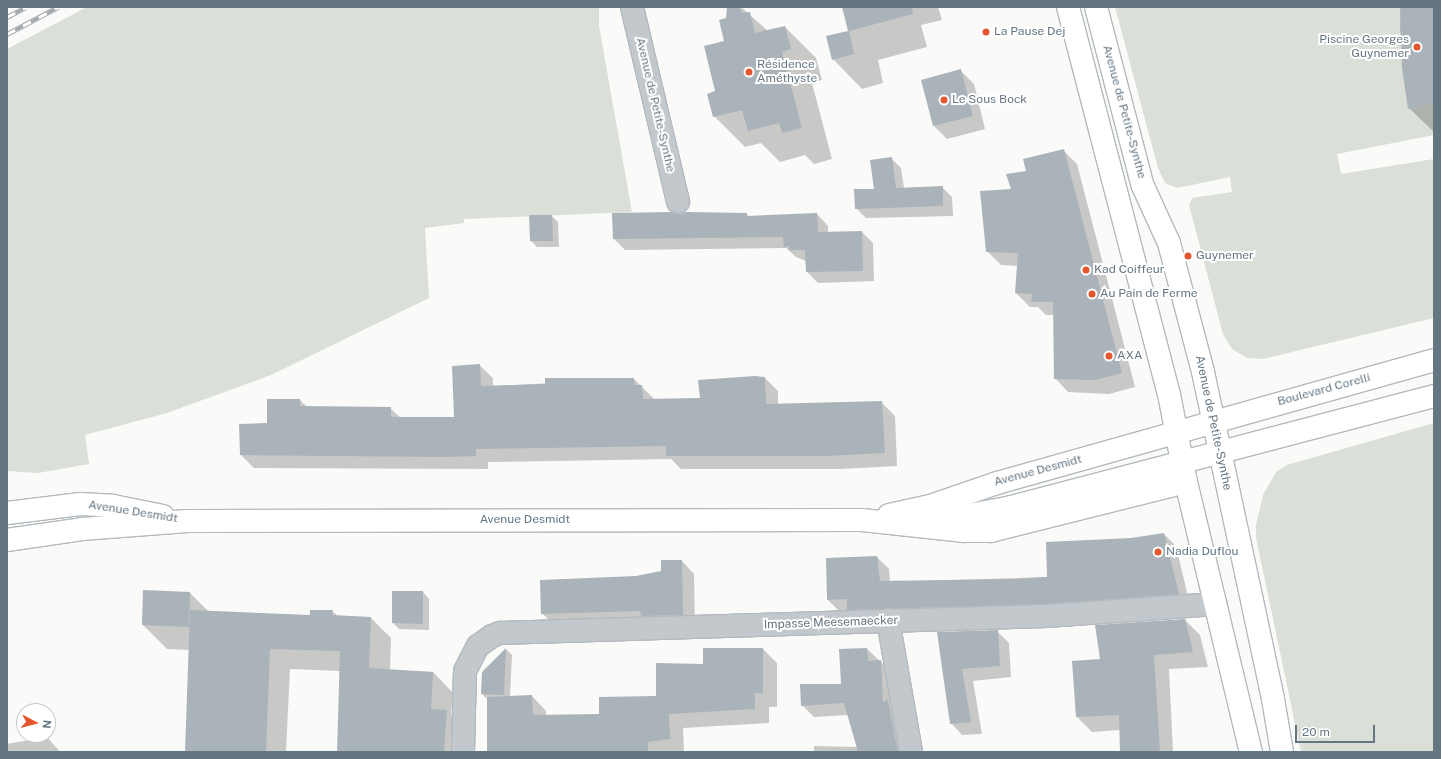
<!DOCTYPE html>
<meta charset="utf-8">
<style>
body{margin:0}
#map{position:relative;width:1441px;height:759px;overflow:hidden;background:#fafaf8;font-family:"Public Sans",sans-serif}
div>[style]{position:absolute}
.green>*{inset:0;background:#dadfd7}
.shadow>*{inset:0;background:#0003}
.building>*{inset:0;background:#aab3b9}
.roads{filter:drop-shadow(1px 0 #b3babf) drop-shadow(-1px 0 #b3babf) drop-shadow(0 1px #b3babf) drop-shadow(0 -1px #b3babf)}
.street>*{height:22px;margin:-11px;padding:0 11px;transform-origin:11px;border-radius:11px;background:#c3c8cc}
.secondary>*{height:22px;margin:-11px;padding:0 11px;transform-origin:11px;border-radius:11px;background:#fff}
.rail>*{height:4.5px;margin-top:-2.25px;transform-origin:0;background:repeating-linear-gradient(90deg,#fff 0 9px,#a2aab0 0 18px);box-sizing:border-box;border-block:1px solid #a2aab0}
.dots>*{width:11px;height:11px;translate:-50% -50%;box-sizing:border-box;border:2px solid #fff;border-radius:50%}
span{translate:-50% -50%;white-space:nowrap;text-align:center;line-height:1.15;-webkit-text-stroke:4px #fff;paint-order:stroke}
.poi-label{font-size:12px;color:#657683}
.left{translate:0 -50%;text-align:left}
.right{translate:-100% -50%;text-align:right}
.street-label{font-size:12px;color:#657683}
.frame{position:absolute;inset:0;border:8px solid #657683;pointer-events:none}
.north{position:absolute;left:16px;top:703px;width:40px;height:40px;box-sizing:border-box;background:#fff;border:1px solid #c1c8cd;border-radius:50%;rotate:97deg;font-size:11px;font-weight:700;line-height:16px;text-align:center;color:#657683}
.north::after{content:'';display:block;margin:auto;width:14px;height:18px;background:#e4572e;clip-path:polygon(50% 0,100% 100%,50% 72%,0 100%)}
.scale{position:absolute;left:1295px;top:725px;width:80px;height:18px;box-sizing:border-box;border:2px solid #657683;border-top:0;padding-left:5px;font-size:12px;line-height:14px;white-space:nowrap;color:#657683;-webkit-text-stroke:3px #fff;paint-order:stroke}
</style>
<div id="map">
<div class="green">
<div style="clip-path:polygon(87px 7px,599px 7px,599px 26px,632px 212px,464px 219px,464px 223px,425px 228px,429px 298px,271px 375px,167px 413px,85px 435px,89px 464px,38px 473px,7px 471px,7px 49px)"></div>
<div style="clip-path:polygon(1115px 7px,1434px 7px,1434px 135px,1337px 154px,1341px 174px,1434px 159px,1434px 318px,1263px 359px,1247px 358px,1232px 349px,1223px 334px,1189px 205px,1192px 198px,1232px 192px,1230px 177px,1177px 188px,1165px 183px,1158px 168px)"></div>
<div style="clip-path:polygon(1434px 423px,1434px 752px,1301px 752px,1256px 538px,1256px 525px,1263px 495px,1276px 472px,1287px 465px)"></div>
</div>
<div class="shadow">
<div style="clip-path:polygon(728px 7px,741px 7px,768px 31px,785px 27px,816px 58px,822px 80px,812px 83px,832px 159px,814px 164px,805px 155px,780px 162px,761px 143px,745px 147px,714px 116px,726px 42px)"></div>
<div style="clip-path:polygon(843px 7px,938px 7px,942px 20px,921px 25px,927px 47px,878px 60px,883px 83px,862px 89px,833px 59px,827px 37px,849px 32px)"></div>
<div style="clip-path:polygon(1402px 7px,1434px 7px,1434px 132px,1409px 108px,1400px 27px)"></div>
<div style="clip-path:polygon(961px 71px,974px 84px,985px 129px,947px 139px,934px 126px,923px 80px)"></div>
<div style="clip-path:polygon(1063px 150px,1077px 164px,1135px 387px,1109px 394px,1068px 392px,1055px 378px,1054px 315px,1046px 315px,1038px 307px,1030px 307px,1016px 293px,1018px 266px,1001px 265px,987px 251px,1012px 190px,1027px 172px)"></div>
<div style="clip-path:polygon(891px 158px,901px 168px,904px 188px,942px 187px,952px 197px,953px 216px,866px 218px,856px 208px,875px 190px)"></div>
<div style="clip-path:polygon(747px 214px,749px 217px,817px 214px,828px 226px,828px 233px,862px 232px,873px 243px,874px 281px,818px 283px,807px 272px,806px 261px,796px 257px,786px 248px,625px 250px,614px 239px,681px 215px)"></div>
<div style="clip-path:polygon(552px 216px,558px 222px,559px 247px,537px 247px,531px 241px)"></div>
<div style="clip-path:polygon(479px 365px,493px 378px,493px 386px,634px 379px,655px 400px,701px 399px,765px 378px,778px 391px,778px 404px,881px 402px,895px 416px,897px 466px,840px 469px,681px 469px,671px 459px,488px 462px,488px 469px,254px 468px,241px 455px,268px 424px,300px 400px,307px 407px,390px 408px,401px 418px,455px 418px)"></div>
<div style="clip-path:polygon(1164px 534px,1176px 546px,1190px 605px,840px 612px,828px 600px,877px 557px,889px 569px,890px 582px,1048px 577px)"></div>
<div style="clip-path:polygon(682px 561px,694px 574px,695px 627px,555px 626px,542px 613px,636px 577px,662px 572px)"></div>
<div style="clip-path:polygon(423px 592px,429px 599px,429px 630px,399px 629px,393px 623px)"></div>
<div style="clip-path:polygon(190px 593px,209px 612px,311px 616px,332px 611px,338px 616px,371px 618px,391px 638px,390px 670px,433px 672px,453px 693px,451px 715px,467px 731px,466px 752px,338px 752px,340px 671px,290px 669px,286px 752px,186px 752px,190px 650px,167px 649px,143px 625px)"></div>
<div style="clip-path:polygon(1185px 620px,1200px 635px,1208px 667px,1169px 669px,1173px 752px,1121px 752px,1120px 730px,1092px 732px,1077px 717px,1101px 660px)"></div>
<div style="clip-path:polygon(997px 631px,1009px 643px,1011px 677px,973px 681px,982px 734px,962px 735px,951px 723px,938px 633px)"></div>
<div style="clip-path:polygon(506px 649px,512px 655px,510px 697px,532px 696px,546px 711px,546px 716px,600px 715px,657px 697px,704px 665px,763px 649px,777px 663px,777px 707px,769px 707px,769px 723px,683px 728px,684px 752px,488px 752px,488px 700px,482px 694px)"></div>
<div style="clip-path:polygon(867px 649px,893px 673px,908px 752px,814px 752px,814px 746px,858px 747px,848px 715px,814px 717px,802px 705px,842px 686px)"></div>
<div style="clip-path:polygon(47px 737px,60px 752px,7px 752px,7px 744px)"></div>
</div>
<div class="building">
<div style="clip-path:polygon(727px 7px,738px 7px,743px 13px,750px 12px,755px 33px,785px 26px,791px 49px,782px 52px,802px 128px,782px 133px,779px 123px,748px 131px,742px 110px,713px 117px,707px 94px,715px 91px,704px 46px,724px 41px,719px 20px,726px 18px)"></div>
<div style="clip-path:polygon(842px 7px,912px 7px,913px 14px,849px 31px,854px 54px,832px 60px,826px 36px,848px 31px)"></div>
<div style="clip-path:polygon(1400px 7px,1434px 7px,1434px 103px,1408px 109px,1402px 68px)"></div>
<div style="clip-path:polygon(961px 69px,973px 116px,933px 126px,921px 80px)"></div>
<div style="clip-path:polygon(1064px 149px,1122px 373px,1095px 380px,1054px 379px,1053px 302px,1031px 302px,1032px 294px,1015px 293px,1018px 253px,986px 252px,980px 191px,1011px 189px,1006px 174px,1026px 171px,1023px 159px)"></div>
<div style="clip-path:polygon(892px 157px,896px 188px,943px 186px,943px 206px,855px 209px,854px 189px,874px 189px,870px 160px)"></div>
<div style="clip-path:polygon(671px 212px,680px 214px,686px 212px,747px 213px,747px 216px,817px 213px,818px 232px,862px 231px,863px 271px,806px 272px,805px 250px,789px 250px,790px 246px,784px 247px,783px 237px,613px 239px,612px 213px)"></div>
<div style="clip-path:polygon(529px 215px,552px 215px,553px 241px,530px 241px)"></div>
<div style="clip-path:polygon(480px 364px,481px 386px,545px 384px,545px 378px,634px 378px,634px 385px,642px 385px,643px 399px,700px 398px,698px 380px,755px 376px,765px 377px,766px 404px,882px 401px,885px 453px,826px 456px,666px 456px,666px 446px,476px 449px,476px 456px,445px 457px,240px 455px,239px 424px,267px 423px,267px 399px,300px 399px,300px 406px,391px 407px,391px 417px,454px 417px,452px 366px)"></div>
<div style="clip-path:polygon(1164px 533px,1179px 594px,1046px 604px,847px 610px,847px 599px,827px 600px,826px 558px,877px 556px,880px 581px,1014px 579px,1047px 577px,1046px 542px,1131px 538px)"></div>
<div style="clip-path:polygon(661px 560px,682px 560px,683px 615px,641px 616px,640px 611px,541px 614px,540px 580px,636px 576px,661px 571px)"></div>
<div style="clip-path:polygon(143px 590px,190px 592px,189px 627px,142px 625px)"></div>
<div style="clip-path:polygon(392px 591px,423px 591px,423px 624px,392px 623px)"></div>
<div style="clip-path:polygon(190px 610px,310px 615px,310px 610px,333px 610px,332px 615px,371px 617px,369px 668px,433px 672px,431px 709px,447px 710px,444px 752px,337px 752px,340px 651px,270px 649px,266px 752px,185px 752px)"></div>
<div style="clip-path:polygon(1185px 619px,1193px 652px,1154px 655px,1160px 752px,1120px 752px,1119px 715px,1076px 717px,1072px 661px,1100px 659px,1095px 625px)"></div>
<div style="clip-path:polygon(998px 630px,1000px 666px,962px 669px,971px 722px,950px 724px,937px 632px)"></div>
<div style="clip-path:polygon(506px 648px,504px 695px,481px 694px,482px 672px)"></div>
<div style="clip-path:polygon(703px 648px,763px 648px,763px 693px,755px 693px,755px 709px,669px 714px,670px 739px,648px 742px,648px 752px,487px 752px,487px 697px,532px 695px,533px 715px,599px 714px,599px 697px,656px 696px,656px 663px,703px 664px)"></div>
<div style="clip-path:polygon(867px 648px,868px 661px,881px 660px,883px 702px,888px 700px,898px 752px,858px 752px,844px 703px,801px 706px,800px 684px,841px 684px,839px 649px)"></div>
</div>
<div class="roads">
<div class="street">
<div style="left:632px;top:7px;width:200px;rotate:76.7deg"></div>
<div style="left:888px;top:620px;width:134px;rotate:80.1deg"></div>
<div style="left:463px;top:752px;width:81px;rotate:-88.6deg"></div>
<div style="left:465px;top:671px;width:28px;rotate:-63deg"></div>
<div style="left:478px;top:646px;width:17px;rotate:-36deg"></div>
<div style="left:492px;top:636px;width:9px;rotate:-21deg"></div>
<div style="left:500px;top:633px;width:547px;rotate:-1.78deg"></div>
<div style="left:1047px;top:616px;width:169px;rotate:-4.1deg"></div>
</div>
<div class="secondary">
<div style="left:1068px;top:7px;width:400px;rotate:75.4deg"></div>
<div style="left:1169px;top:394px;width:90px;rotate:79.1deg"></div>
<div style="left:1186px;top:482px;width:278px;rotate:76.5deg"></div>
<div style="left:1096px;top:7px;width:183px;rotate:75.4deg"></div>
<div style="left:1142px;top:184px;width:65px;rotate:65.4deg"></div>
<div style="left:1169px;top:243px;width:133px;rotate:75.2deg"></div>
<div style="left:1203px;top:372px;width:334px;rotate:77.9deg"></div>
<div style="left:1273px;top:699px;width:54px;rotate:80.4deg"></div>
<div style="left:7px;top:513px;width:74px;rotate:-7deg"></div>
<div style="left:80px;top:504px;width:33px;rotate:3deg"></div>
<div style="left:113px;top:506px;width:51px;rotate:11.3deg"></div>
<div style="left:889px;top:515px;width:42px;rotate:-12.4deg"></div>
<div style="left:930px;top:506px;width:71px;rotate:-18.9deg"></div>
<div style="left:997px;top:483px;width:454px;rotate:-15.7deg"></div>
<div style="left:942px;top:520px;width:66px;rotate:-10.5deg"></div>
<div style="left:1007px;top:508px;width:441px;rotate:-14.7deg"></div>
<div style="left:7px;top:540px;width:76px;rotate:-8.3deg"></div>
<div style="left:82px;top:529px;width:106px;rotate:-4.3deg"></div>
<div style="left:188px;top:521px;width:674px;rotate:-0.09deg"></div>
<div style="left:862px;top:520px;width:103px;rotate:6.2deg"></div>
<div style="left:964px;top:531px;width:27px"></div>
<div style="left:991px;top:531px;width:201px;rotate:-14.1deg"></div>
</div>
</div>
<div class="rail">
<div style="left:7px;top:17px;width:21px;rotate:-28deg"></div>
<div style="left:7px;top:34px;width:58px;rotate:-27.9deg"></div>
</div>
<div class="dots">
<div style="left:986px;top:32px;background:#e4572e"></div>
<div style="left:1417px;top:47px;background:#e4572e"></div>
<div style="left:749px;top:72px;background:#e4572e"></div>
<div style="left:944px;top:100px;background:#e4572e"></div>
<div style="left:1188px;top:256px;background:#e4572e"></div>
<div style="left:1086px;top:270px;background:#e4572e"></div>
<div style="left:1092px;top:294px;background:#e4572e"></div>
<div style="left:1109px;top:356px;background:#e4572e"></div>
<div style="left:1158px;top:552px;background:#e4572e"></div>
</div>
<div class="poi-label">
<span class="left" style="left:994px;top:32px">La Pause Dej</span>
<span class="right" style="left:1409px;top:47px">Piscine Georges<br>Guynemer</span>
<span class="left" style="left:757px;top:72px">Résidence<br>Améthyste</span>
<span class="left" style="left:952px;top:100px">Le Sous Bock</span>
<span class="left" style="left:1196px;top:256px">Guynemer</span>
<span class="left" style="left:1094px;top:270px">Kad Coiffeur</span>
<span class="left" style="left:1100px;top:294px">Au Pain de Ferme</span>
<span class="left" style="left:1117px;top:356px">AXA</span>
<span class="left" style="left:1166px;top:552px">Nadia Duflou</span>
</div>
<div class="street-label">
<span style="left:655px;top:105px;rotate:77deg">Avenue de Petite-Synthe</span>
<span style="left:1124px;top:112px;rotate:75deg">Avenue de Petite-Synthe</span>
<span style="left:1324px;top:390px;rotate:-15deg">Boulevard Corelli</span>
<span style="left:1213px;top:423px;rotate:78deg">Avenue de Petite-Synthe</span>
<span style="left:1038px;top:471px;rotate:-15deg">Avenue Desmidt</span>
<span style="left:133px;top:512px;rotate:9deg">Avenue Desmidt</span>
<span style="left:525px;top:520px">Avenue Desmidt</span>
<span style="left:831px;top:623px;rotate:-2deg">Impasse Meesemaecker</span>
</div>
<div class="frame"></div>
<div class="north">N</div>
<div class="scale">20 m</div>
</div>
